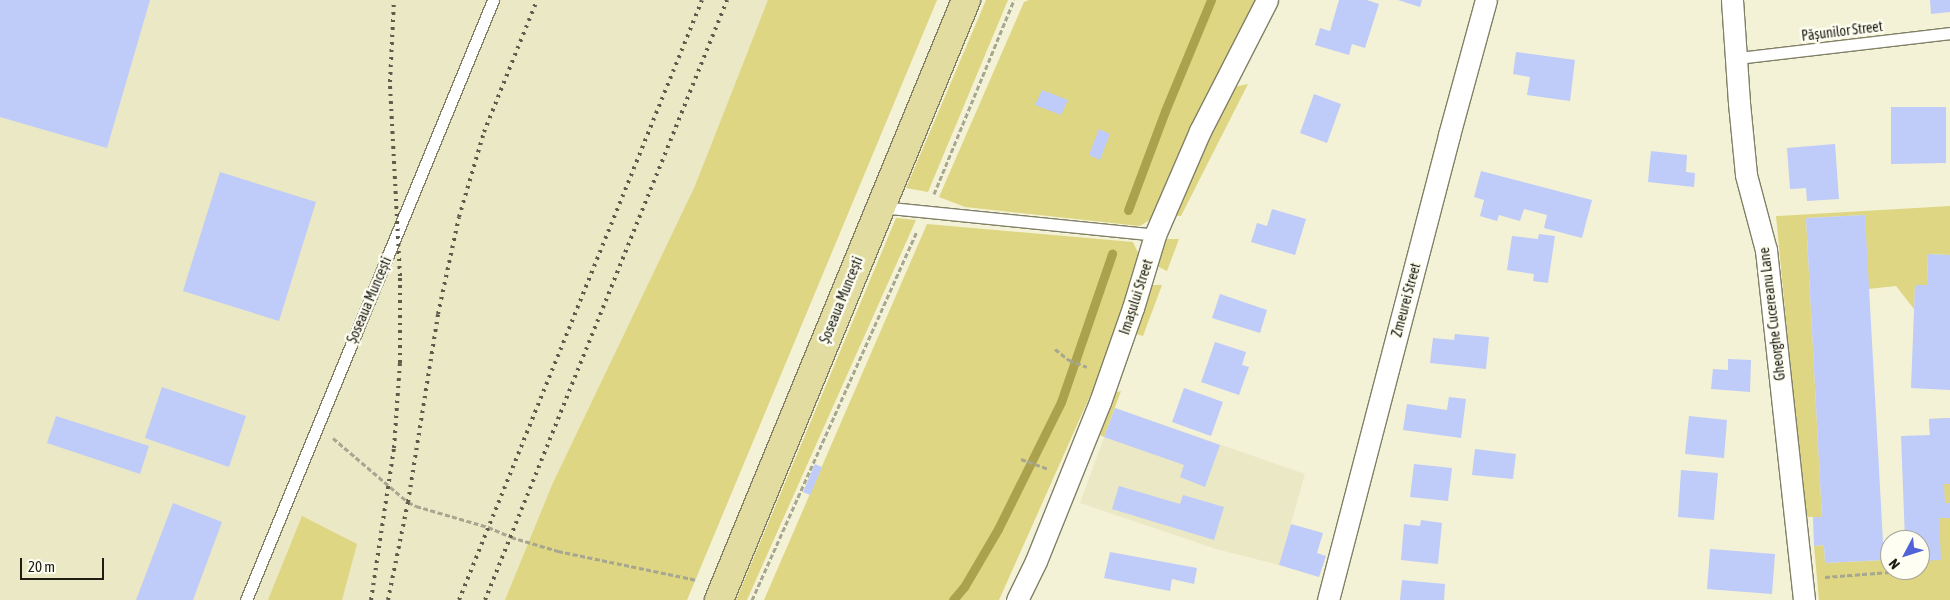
<!DOCTYPE html>
<meta charset="utf-8">
<style>
body{margin:0}
#map{position:relative;width:1950px;height:600px;overflow:hidden;background:#f3f2d6;font-family:"Asap Condensed",sans-serif}
div>[style]{position:absolute}
.built>*{inset:0;background:#eae8c5}
.green>*{inset:0;background:#ded682}
.stream>*{height:9px;margin:-4.5px;padding:0 4.5px;transform-origin:4.5px;border-radius:4.5px;background:#aaa24d}
.building>*{inset:0;background:#bfcbf8}
.path>*{height:3px;margin-top:-1.5px;transform-origin:0;background:repeating-linear-gradient(90deg,#a7a691 0 5px,transparent 0 7.5px)}
.roads{filter:drop-shadow(1px 0 #818067) drop-shadow(-1px 0 #818067) drop-shadow(0 1px #818067) drop-shadow(0 -1px #818067)}
.lane>*{height:11px;margin:-5.5px;padding:0 5.5px;transform-origin:5.5px;border-radius:5.5px;background:#fff}
.street>*{height:21px;margin:-10.5px;padding:0 10.5px;transform-origin:10.5px;border-radius:10.5px;background:#fff}
.primary>*{height:28px;margin:-14px;padding:0 14px;transform-origin:14px;border-radius:14px;background:#e2dca1}
.rail>*{height:4px;margin-top:-2px;transform-origin:0;background:repeating-linear-gradient(90deg,#5d5c4d 0 2.5px,transparent 0 7.5px)}
span{translate:-50% -50%;white-space:nowrap;text-align:center;line-height:1.15;-webkit-text-stroke:5px #fefef3;paint-order:stroke}
.street-label{font-size:14px;color:#1e1d13}
.north{position:absolute;left:1880px;top:530px;width:50px;height:50px;box-sizing:border-box;background:#fefef3;border:1px solid #a4a499;border-radius:50%;rotate:230deg;font-size:14px;font-weight:700;line-height:20px;text-align:center;color:#1e1d13}
.north::after{content:'';display:block;margin:auto;width:18px;height:22px;background:#5262d8;clip-path:polygon(50% 0,100% 100%,50% 72%,0 100%)}
.scale{position:absolute;left:20px;top:558px;width:84px;height:22px;box-sizing:border-box;border:2px solid #1e1d13;border-top:0;padding-left:6px;font-size:15px;line-height:18px;white-space:nowrap;color:#1e1d13;-webkit-text-stroke:4px #fefef3;paint-order:stroke}
</style>
<div id="map">
<div class="built">
<div style="clip-path:polygon(0 0,937px 0,687px 600px,0 600px)"></div>
<div style="clip-path:polygon(1115px 408px,1305px 474px,1279px 565px,1216px 549px,1080px 503px)"></div>
</div>
<div class="green">
<div style="clip-path:polygon(768px 0,937px 0,687px 600px,505px 600px,552px 485px,695px 186px)"></div>
<div style="clip-path:polygon(986px 0,1008px 0,928px 192px,906px 188px)"></div>
<div style="clip-path:polygon(1029px 0,1256px 0,1151px 219px,1140px 226px,965px 207px,939px 197px,1024px 2px)"></div>
<div style="clip-path:polygon(1248px 84px,1181px 216px,1171px 216px,1234px 87px)"></div>
<div style="clip-path:polygon(1950px 206px,1950px 255px,1928px 254px,1927px 285px,1915px 285px,1914px 309px,1896px 286px,1868px 289px,1865px 215px,1806px 218px,1822px 517px,1805px 517px,1776px 216px)"></div>
<div style="clip-path:polygon(896px 218px,916px 220px,747px 600px,736px 600px)"></div>
<div style="clip-path:polygon(927px 224px,1133px 242px,1140px 257px,1098px 378px,999px 600px,764px 600px)"></div>
<div style="clip-path:polygon(1163px 239px,1179px 239px,1167px 271px,1155px 265px)"></div>
<div style="clip-path:polygon(1150px 285px,1162px 285px,1143px 336px,1130px 332px)"></div>
<div style="clip-path:polygon(1121px 391px,1104px 437px,1098px 434px,1113px 393px)"></div>
<div style="clip-path:polygon(1950px 418px,1950px 600px,1819px 600px,1814px 546px,1824px 545px,1825px 563px,1884px 560px,1884px 563px,1890px 563px,1890px 570px,1920px 570px,1920px 540px,1930px 435px,1929px 419px)"></div>
<div style="clip-path:polygon(302px 516px,357px 544px,342px 600px,268px 600px)"></div>
</div>
<div class="stream">
<div style="left:1128px;top:210px;width:106px;rotate:-69.5deg"></div>
<div style="left:1165px;top:111px;width:120px;rotate:-67.5deg"></div>
<div style="left:953px;top:600px;width:17px;rotate:-50deg"></div>
<div style="left:964px;top:587px;width:67px;rotate:-59.6deg"></div>
<div style="left:998px;top:529px;width:142px;rotate:-63.6deg"></div>
<div style="left:1061px;top:402px;width:157px;rotate:-71deg"></div>
</div>
<div class="building">
<div style="clip-path:polygon(0 0,150px 0,107px 148px,0 117px)"></div>
<div style="clip-path:polygon(1339px 0,1367px 0,1379px 4px,1365px 48px,1352px 44px,1349px 55px,1315px 45px,1320px 28px,1330px 31px)"></div>
<div style="clip-path:polygon(1398px 0,1422px 0,1420px 7px)"></div>
<div style="clip-path:polygon(1930px 0,1950px 0,1950px 12px,1931px 14px)"></div>
<div style="clip-path:polygon(1516px 52px,1575px 60px,1570px 101px,1527px 95px,1530px 77px,1513px 74px)"></div>
<div style="clip-path:polygon(1042px 90px,1068px 100px,1061px 115px,1035px 105px)"></div>
<div style="clip-path:polygon(1314px 94px,1341px 104px,1327px 143px,1300px 133px)"></div>
<div style="clip-path:polygon(1891px 107px,1946px 107px,1946px 163px,1891px 164px)"></div>
<div style="clip-path:polygon(1099px 129px,1110px 134px,1100px 160px,1089px 155px)"></div>
<div style="clip-path:polygon(1835px 144px,1839px 199px,1807px 201px,1806px 188px,1790px 189px,1787px 148px)"></div>
<div style="clip-path:polygon(1651px 151px,1687px 155px,1686px 172px,1695px 173px,1694px 187px,1648px 182px)"></div>
<div style="clip-path:polygon(1481px 171px,1592px 200px,1582px 238px,1544px 228px,1547px 215px,1524px 209px,1520px 221px,1499px 215px,1497px 221px,1480px 216px,1484px 200px,1474px 197px)"></div>
<div style="clip-path:polygon(220px 172px,316px 202px,279px 321px,183px 291px)"></div>
<div style="clip-path:polygon(1272px 209px,1306px 219px,1295px 255px,1251px 242px,1257px 223px,1267px 226px)"></div>
<div style="clip-path:polygon(1865px 215px,1884px 560px,1825px 563px,1824px 545px,1814px 546px,1813px 517px,1822px 517px,1806px 218px)"></div>
<div style="clip-path:polygon(1539px 234px,1555px 236px,1548px 283px,1533px 281px,1534px 274px,1507px 270px,1512px 236px,1538px 239px)"></div>
<div style="clip-path:polygon(1928px 254px,1950px 255px,1950px 390px,1911px 388px,1915px 285px,1927px 285px)"></div>
<div style="clip-path:polygon(1220px 294px,1267px 310px,1260px 333px,1212px 318px)"></div>
<div style="clip-path:polygon(1455px 334px,1489px 337px,1486px 369px,1430px 363px,1433px 338px,1454px 340px)"></div>
<div style="clip-path:polygon(1215px 342px,1246px 352px,1242px 365px,1249px 367px,1239px 395px,1201px 382px)"></div>
<div style="clip-path:polygon(1728px 359px,1751px 360px,1750px 392px,1711px 389px,1713px 369px,1728px 370px)"></div>
<div style="clip-path:polygon(162px 387px,246px 416px,229px 467px,145px 438px)"></div>
<div style="clip-path:polygon(1184px 388px,1223px 402px,1211px 436px,1172px 422px)"></div>
<div style="clip-path:polygon(1449px 397px,1466px 399px,1461px 438px,1403px 430px,1407px 404px,1447px 410px)"></div>
<div style="clip-path:polygon(1115px 408px,1220px 445px,1205px 487px,1180px 477px,1184px 465px,1104px 437px)"></div>
<div style="clip-path:polygon(56px 416px,149px 446px,140px 474px,47px 443px)"></div>
<div style="clip-path:polygon(1689px 416px,1727px 420px,1724px 458px,1685px 454px)"></div>
<div style="clip-path:polygon(1950px 418px,1950px 484px,1944px 484px,1945px 503px,1950px 503px,1950px 518px,1939px 518px,1941px 560px,1920px 561px,1920px 540px,1905px 540px,1901px 436px,1930px 435px,1929px 419px)"></div>
<div style="clip-path:polygon(1475px 449px,1516px 454px,1513px 479px,1472px 475px)"></div>
<div style="clip-path:polygon(815px 464px,822px 467px,810px 495px,803px 492px)"></div>
<div style="clip-path:polygon(1414px 464px,1452px 468px,1448px 501px,1410px 497px)"></div>
<div style="clip-path:polygon(1681px 470px,1718px 473px,1714px 520px,1678px 517px)"></div>
<div style="clip-path:polygon(1119px 486px,1180px 504px,1183px 495px,1224px 507px,1214px 540px,1112px 509px)"></div>
<div style="clip-path:polygon(173px 503px,222px 522px,193px 600px,136px 600px)"></div>
<div style="clip-path:polygon(1421px 520px,1442px 523px,1438px 564px,1401px 560px,1404px 524px,1420px 526px)"></div>
<div style="clip-path:polygon(1291px 524px,1323px 533px,1317px 553px,1326px 556px,1319px 577px,1279px 565px)"></div>
<div style="clip-path:polygon(1710px 549px,1775px 554px,1772px 594px,1707px 589px)"></div>
<div style="clip-path:polygon(1110px 552px,1197px 568px,1194px 584px,1172px 579px,1170px 591px,1104px 578px)"></div>
<div style="clip-path:polygon(1402px 580px,1445px 584px,1444px 600px,1400px 600px)"></div>
</div>
<div class="path">
<div style="left:934px;top:194px;width:210px;rotate:-67.6deg"></div>
<div style="left:1055px;top:349px;width:18px;rotate:38deg"></div>
<div style="left:1069px;top:360px;width:19px;rotate:21deg"></div>
<div style="left:333px;top:438px;width:99px;rotate:40.5deg"></div>
<div style="left:408px;top:502px;width:9px;rotate:27deg"></div>
<div style="left:416px;top:506px;width:75px;rotate:16.3deg"></div>
<div style="left:488px;top:527px;width:25px;rotate:23deg"></div>
<div style="left:511px;top:537px;width:49px;rotate:16.6deg"></div>
<div style="left:558px;top:551px;width:142px;rotate:11.8deg"></div>
<div style="left:1021px;top:459px;width:29px;rotate:20deg"></div>
<div style="left:1825px;top:577px;width:65px;rotate:-4.4deg"></div>
<div style="left:1890px;top:572px;width:2px;rotate:-63deg"></div>
<div style="left:752px;top:600px;width:404px;rotate:-65.9deg"></div>
</div>
<div class="roads">
<div class="lane">
<div style="left:1738px;top:58px;width:213px;rotate:-6.7deg"></div>
<div style="left:881px;top:207px;width:275px;rotate:5.8deg"></div>
<div style="left:246px;top:600px;width:649px;rotate:-67.62deg"></div>
</div>
<div class="street">
<div style="left:1732px;top:0;width:103px;rotate:86.1deg"></div>
<div style="left:1739px;top:103px;width:72px;rotate:84.4deg"></div>
<div style="left:1746px;top:175px;width:78px;rotate:75.1deg"></div>
<div style="left:1766px;top:250px;width:352px;rotate:83.8deg"></div>
<div style="left:1017px;top:600px;width:43px;rotate:-64deg"></div>
<div style="left:1036px;top:561px;width:171px;rotate:-68.1deg"></div>
<div style="left:1100px;top:402px;width:100px;rotate:-70.7deg"></div>
<div style="left:1133px;top:308px;width:76px;rotate:-73.2deg"></div>
<div style="left:1155px;top:235px;width:113px;rotate:-66.6deg"></div>
<div style="left:1200px;top:131px;width:147px;rotate:-62.9deg"></div>
<div style="left:1328px;top:600px;width:480px;rotate:-75.4deg"></div>
<div style="left:1449px;top:135px;width:140px;rotate:-74.7deg"></div>
</div>
<div class="primary">
<div style="left:719px;top:600px;width:649px;rotate:-67.62deg"></div>
</div>
</div>
<div class="rail">
<div style="left:371px;top:600px;width:154px;rotate:-81.4deg"></div>
<div style="left:394px;top:448px;width:85px;rotate:-86deg"></div>
<div style="left:400px;top:363px;width:87px;rotate:-90deg"></div>
<div style="left:400px;top:276px;width:194px;rotate:-93deg"></div>
<div style="left:390px;top:82px;width:82px;rotate:-87.2deg"></div>
<div style="left:388px;top:600px;width:100px;rotate:-78.5deg"></div>
<div style="left:408px;top:502px;width:190px;rotate:-80.9deg"></div>
<div style="left:438px;top:314px;width:99px;rotate:-77.8deg"></div>
<div style="left:459px;top:217px;width:89px;rotate:-73.6deg"></div>
<div style="left:484px;top:132px;width:142px;rotate:-68.1deg"></div>
<div style="left:459px;top:600px;width:647px;rotate:-67.95deg"></div>
<div style="left:485px;top:600px;width:647px;rotate:-68.03deg"></div>
</div>
<div class="street-label">
<span style="left:1842px;top:31px;rotate:-7deg">Pășunilor Street</span>
<span style="left:1136px;top:297px;rotate:-72deg">Imașului Street</span>
<span style="left:369px;top:300px;rotate:-67deg">Șoseaua Muncești</span>
<span style="left:841px;top:300px;rotate:-68deg">Șoseaua Muncești</span>
<span style="left:1406px;top:300px;rotate:-75deg">Zmeurei Street</span>
<span style="left:1772px;top:314px;rotate:-97deg">Gheorghe Cucereanu Lane</span>
</div>
<div class="north">N</div>
<div class="scale">20 m</div>
</div>
